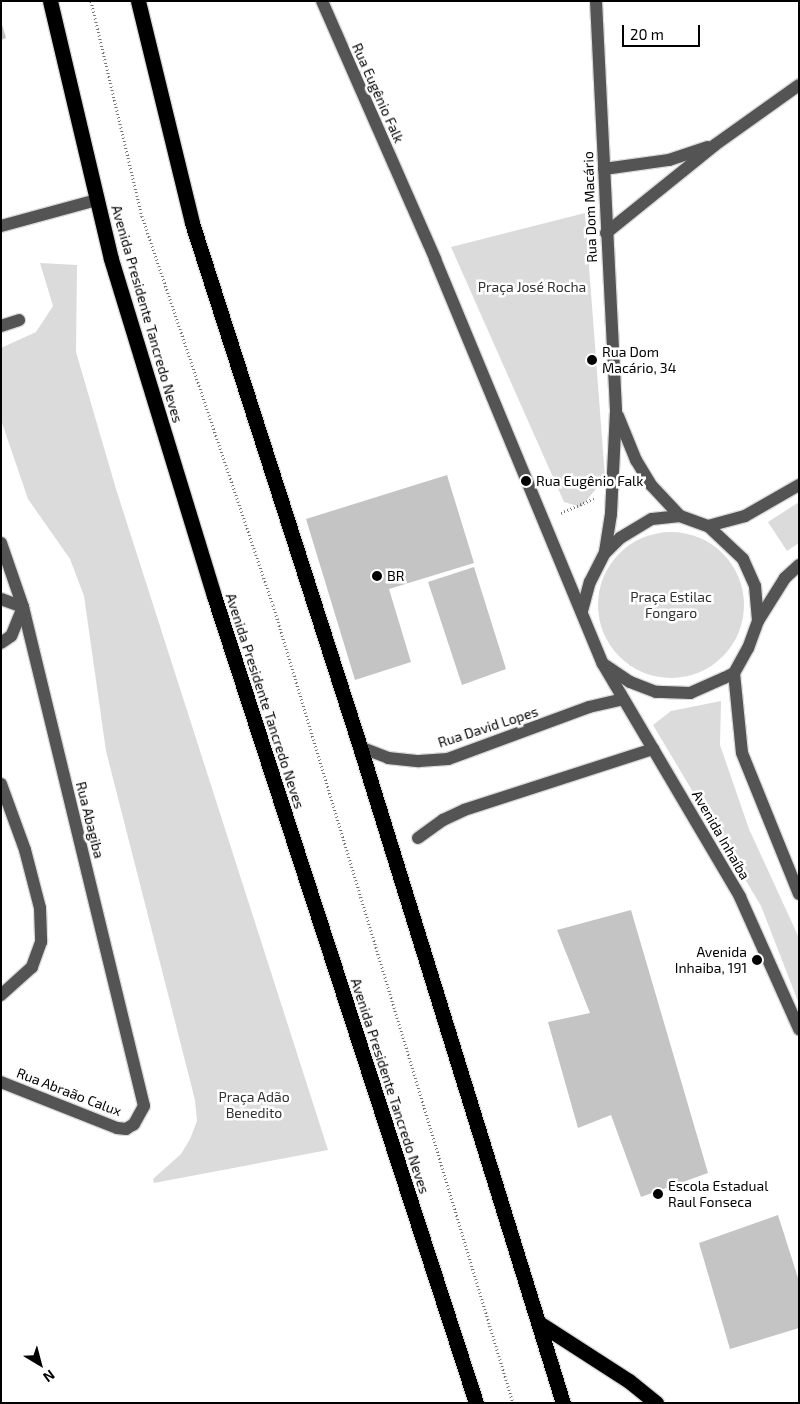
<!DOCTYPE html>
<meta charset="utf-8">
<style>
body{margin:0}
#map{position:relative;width:800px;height:1404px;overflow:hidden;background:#fff;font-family:"Exo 2",sans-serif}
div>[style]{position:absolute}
.green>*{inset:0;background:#dbdbdb}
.round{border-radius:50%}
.building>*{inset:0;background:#c4c4c4}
.path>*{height:3px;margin-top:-1.5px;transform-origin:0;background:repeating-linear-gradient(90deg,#767676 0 1px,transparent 0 3.5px)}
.roads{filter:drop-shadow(1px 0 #dbdbdb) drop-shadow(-1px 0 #dbdbdb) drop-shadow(0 1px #dbdbdb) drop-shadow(0 -1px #dbdbdb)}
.minor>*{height:12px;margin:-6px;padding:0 6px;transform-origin:6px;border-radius:6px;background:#545454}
.highway>*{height:15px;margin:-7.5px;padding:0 7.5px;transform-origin:7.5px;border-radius:7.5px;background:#000}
.dots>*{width:14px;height:14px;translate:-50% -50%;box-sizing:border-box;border:2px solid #fff;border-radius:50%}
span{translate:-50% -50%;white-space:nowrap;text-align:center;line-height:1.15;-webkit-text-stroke:5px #fff;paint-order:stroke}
.street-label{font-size:14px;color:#000}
.park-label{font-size:14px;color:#323232}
.poi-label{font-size:14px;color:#000}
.left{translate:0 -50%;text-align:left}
.right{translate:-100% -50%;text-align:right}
.frame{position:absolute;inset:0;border:2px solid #000;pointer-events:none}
.north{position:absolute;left:15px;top:1339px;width:50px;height:50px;-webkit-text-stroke:4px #fff;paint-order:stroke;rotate:143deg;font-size:14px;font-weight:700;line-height:20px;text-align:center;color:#000}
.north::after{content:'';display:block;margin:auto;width:18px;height:22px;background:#000;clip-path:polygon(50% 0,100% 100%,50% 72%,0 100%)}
.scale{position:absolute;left:622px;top:25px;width:78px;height:22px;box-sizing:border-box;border:2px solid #000;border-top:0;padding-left:6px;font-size:15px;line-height:18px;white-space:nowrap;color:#000;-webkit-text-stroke:4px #fff;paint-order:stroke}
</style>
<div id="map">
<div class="green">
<div style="clip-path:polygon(585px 213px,605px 478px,581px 507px,564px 502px,451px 247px)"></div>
<div style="clip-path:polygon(40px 263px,77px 265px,76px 352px,116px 489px,328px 1150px,154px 1183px,153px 1179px,181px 1154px,190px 1139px,197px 1121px,195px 1100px,106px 751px,84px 596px,70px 559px,28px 499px,1px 420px,1px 348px,36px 332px,53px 306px)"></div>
<div style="clip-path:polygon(799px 502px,799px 543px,787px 551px,768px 522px)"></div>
<div class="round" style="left:598px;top:532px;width:146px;height:146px"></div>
<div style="clip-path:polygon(721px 701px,720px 745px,749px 829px,799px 938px,799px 1004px,761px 906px,653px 725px,671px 711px)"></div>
</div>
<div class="building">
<div style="clip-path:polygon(1px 21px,6px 38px,1px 40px)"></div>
<div style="clip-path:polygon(447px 475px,474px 563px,389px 589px,411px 662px,355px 680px,306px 519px)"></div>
<div style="clip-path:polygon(474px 567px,506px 669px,462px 685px,428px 582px)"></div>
<div style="clip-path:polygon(631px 910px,708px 1173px,641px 1197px,611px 1115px,578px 1128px,548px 1022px,590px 1013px,557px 930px)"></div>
<div style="clip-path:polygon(778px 1215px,799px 1281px,799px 1328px,730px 1349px,699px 1243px)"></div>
</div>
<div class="path">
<div style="left:91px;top:1px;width:221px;rotate:76.7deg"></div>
<div style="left:142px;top:216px;width:410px;rotate:71.4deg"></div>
<div style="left:273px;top:605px;width:833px;rotate:73.26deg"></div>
<div style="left:561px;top:513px;width:36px;rotate:-24deg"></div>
</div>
<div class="roads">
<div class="minor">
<div style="left:322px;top:1px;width:282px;rotate:66.3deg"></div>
<div style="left:435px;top:259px;width:438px;rotate:67.5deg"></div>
<div style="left:603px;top:664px;width:270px;rotate:59.5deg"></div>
<div style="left:740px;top:897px;width:145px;rotate:65.9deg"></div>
<div style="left:596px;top:1px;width:410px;rotate:87.2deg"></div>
<div style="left:616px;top:411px;width:103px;rotate:92.8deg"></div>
<div style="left:611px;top:514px;width:39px;rotate:99deg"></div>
<div style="left:604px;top:169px;width:66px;rotate:-7.9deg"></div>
<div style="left:669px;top:160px;width:41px;rotate:-18.4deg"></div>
<div style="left:1px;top:226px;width:99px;rotate:-15.2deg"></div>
<div style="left:606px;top:233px;width:140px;rotate:-38.9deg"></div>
<div style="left:715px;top:145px;width:103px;rotate:-35.5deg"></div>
<div style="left:1px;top:326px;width:19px;rotate:-18deg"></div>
<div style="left:618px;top:416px;width:48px;rotate:67.8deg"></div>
<div style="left:636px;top:460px;width:29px;rotate:59deg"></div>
<div style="left:651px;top:485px;width:42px;rotate:46.9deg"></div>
<div style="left:708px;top:526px;width:38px;rotate:-15deg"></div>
<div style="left:745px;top:516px;width:62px;rotate:-29.9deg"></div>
<div style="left:1px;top:543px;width:68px;rotate:71deg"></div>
<div style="left:23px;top:607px;width:513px;rotate:76.37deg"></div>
<div style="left:144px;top:1106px;width:21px;rotate:119deg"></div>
<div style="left:134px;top:1124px;width:9px;rotate:148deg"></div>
<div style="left:126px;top:1129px;width:9px;rotate:-174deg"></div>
<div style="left:117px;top:1128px;width:125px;rotate:-158.4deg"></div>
<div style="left:1px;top:599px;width:23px;rotate:20deg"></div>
<div style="left:23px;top:607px;width:31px;rotate:112deg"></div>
<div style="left:11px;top:636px;width:12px;rotate:145deg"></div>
<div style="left:582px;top:611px;width:30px;rotate:-75deg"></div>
<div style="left:590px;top:582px;width:33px;rotate:-63deg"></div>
<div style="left:605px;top:553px;width:21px;rotate:-45deg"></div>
<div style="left:620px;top:538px;width:37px;rotate:-31deg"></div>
<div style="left:652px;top:519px;width:28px;rotate:-6deg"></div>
<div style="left:680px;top:516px;width:30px;rotate:20deg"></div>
<div style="left:708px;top:526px;width:48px;rotate:43.3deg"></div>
<div style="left:743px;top:559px;width:30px;rotate:66deg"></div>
<div style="left:755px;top:586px;width:35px;rotate:85deg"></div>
<div style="left:758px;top:621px;width:29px;rotate:110deg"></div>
<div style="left:748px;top:648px;width:29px;rotate:119deg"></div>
<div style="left:734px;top:673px;width:11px;rotate:153deg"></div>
<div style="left:724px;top:678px;width:37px;rotate:156deg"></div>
<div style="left:690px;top:693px;width:34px;rotate:-178deg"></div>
<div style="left:656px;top:692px;width:28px;rotate:-159deg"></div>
<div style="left:630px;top:682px;width:30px;rotate:-146deg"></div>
<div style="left:758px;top:621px;width:51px;rotate:-57.9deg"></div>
<div style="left:785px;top:578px;width:19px;rotate:-43deg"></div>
<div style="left:734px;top:673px;width:80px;rotate:84.3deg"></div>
<div style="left:742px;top:753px;width:152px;rotate:68deg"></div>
<div style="left:360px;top:747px;width:30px;rotate:21deg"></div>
<div style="left:388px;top:758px;width:31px;rotate:6deg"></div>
<div style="left:419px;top:761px;width:29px;rotate:-4deg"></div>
<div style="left:448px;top:759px;width:150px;rotate:-20.2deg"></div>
<div style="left:589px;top:707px;width:35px;rotate:-13deg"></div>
<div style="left:1px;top:784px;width:70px;rotate:70deg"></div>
<div style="left:25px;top:850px;width:60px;rotate:75.5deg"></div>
<div style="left:40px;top:908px;width:34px;rotate:88deg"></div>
<div style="left:41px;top:942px;width:27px;rotate:110deg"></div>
<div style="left:32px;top:967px;width:42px;rotate:137.9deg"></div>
<div style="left:418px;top:838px;width:31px;rotate:-36deg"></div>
<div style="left:443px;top:820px;width:23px;rotate:-25deg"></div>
<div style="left:464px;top:810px;width:199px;rotate:-17.9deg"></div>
</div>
<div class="highway">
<div style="left:50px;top:1px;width:265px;rotate:76.7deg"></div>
<div style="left:111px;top:259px;width:352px;rotate:73deg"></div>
<div style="left:214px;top:596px;width:848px;rotate:72.01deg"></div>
<div style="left:138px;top:1px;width:228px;rotate:76.3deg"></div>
<div style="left:192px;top:223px;width:550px;rotate:72.22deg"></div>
<div style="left:360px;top:747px;width:687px;rotate:72.81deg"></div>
<div style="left:539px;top:1323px;width:107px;rotate:32.8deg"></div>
<div style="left:629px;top:1381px;width:35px;rotate:39deg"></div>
</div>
</div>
<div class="dots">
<div style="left:592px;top:360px;background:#000"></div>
<div style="left:526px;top:481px;background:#000"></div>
<div style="left:377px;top:576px;background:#000"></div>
<div style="left:757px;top:960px;background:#000"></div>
<div style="left:658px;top:1194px;background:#000"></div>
</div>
<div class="street-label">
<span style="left:378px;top:93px;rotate:66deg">Rua Eugênio Falk</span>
<span style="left:590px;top:207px;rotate:-92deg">Rua Dom Macário</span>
<span style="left:147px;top:314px;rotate:74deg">Avenida Presidente Tancredo Neves</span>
<span style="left:265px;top:701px;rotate:72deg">Avenida Presidente Tancredo Neves</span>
<span style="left:488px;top:727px;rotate:-18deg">Rua David Lopes</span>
<span style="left:90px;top:820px;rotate:76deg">Rua Abagiba</span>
<span style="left:721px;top:835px;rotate:60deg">Avenida Inhaíba</span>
<span style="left:390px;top:1086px;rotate:72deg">Avenida Presidente Tancredo Neves</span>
<span style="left:69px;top:1092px;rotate:21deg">Rua Abraão Calux</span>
</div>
<div class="park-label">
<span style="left:532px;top:287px">Praça José Rocha</span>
<span style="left:671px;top:605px">Praça Estilac<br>Fongaro</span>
<span style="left:254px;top:1105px">Praça Adão<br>Benedito</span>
</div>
<div class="poi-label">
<span class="left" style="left:602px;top:360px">Rua Dom<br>Macário, 34</span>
<span class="left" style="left:536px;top:481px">Rua Eugênio Falk</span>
<span class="left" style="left:387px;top:576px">BR</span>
<span class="right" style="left:747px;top:960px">Avenida<br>Inhaiba, 191</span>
<span class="left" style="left:668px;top:1194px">Escola Estadual<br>Raul Fonseca</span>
</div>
<div class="frame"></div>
<div class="north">N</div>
<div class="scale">20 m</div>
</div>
